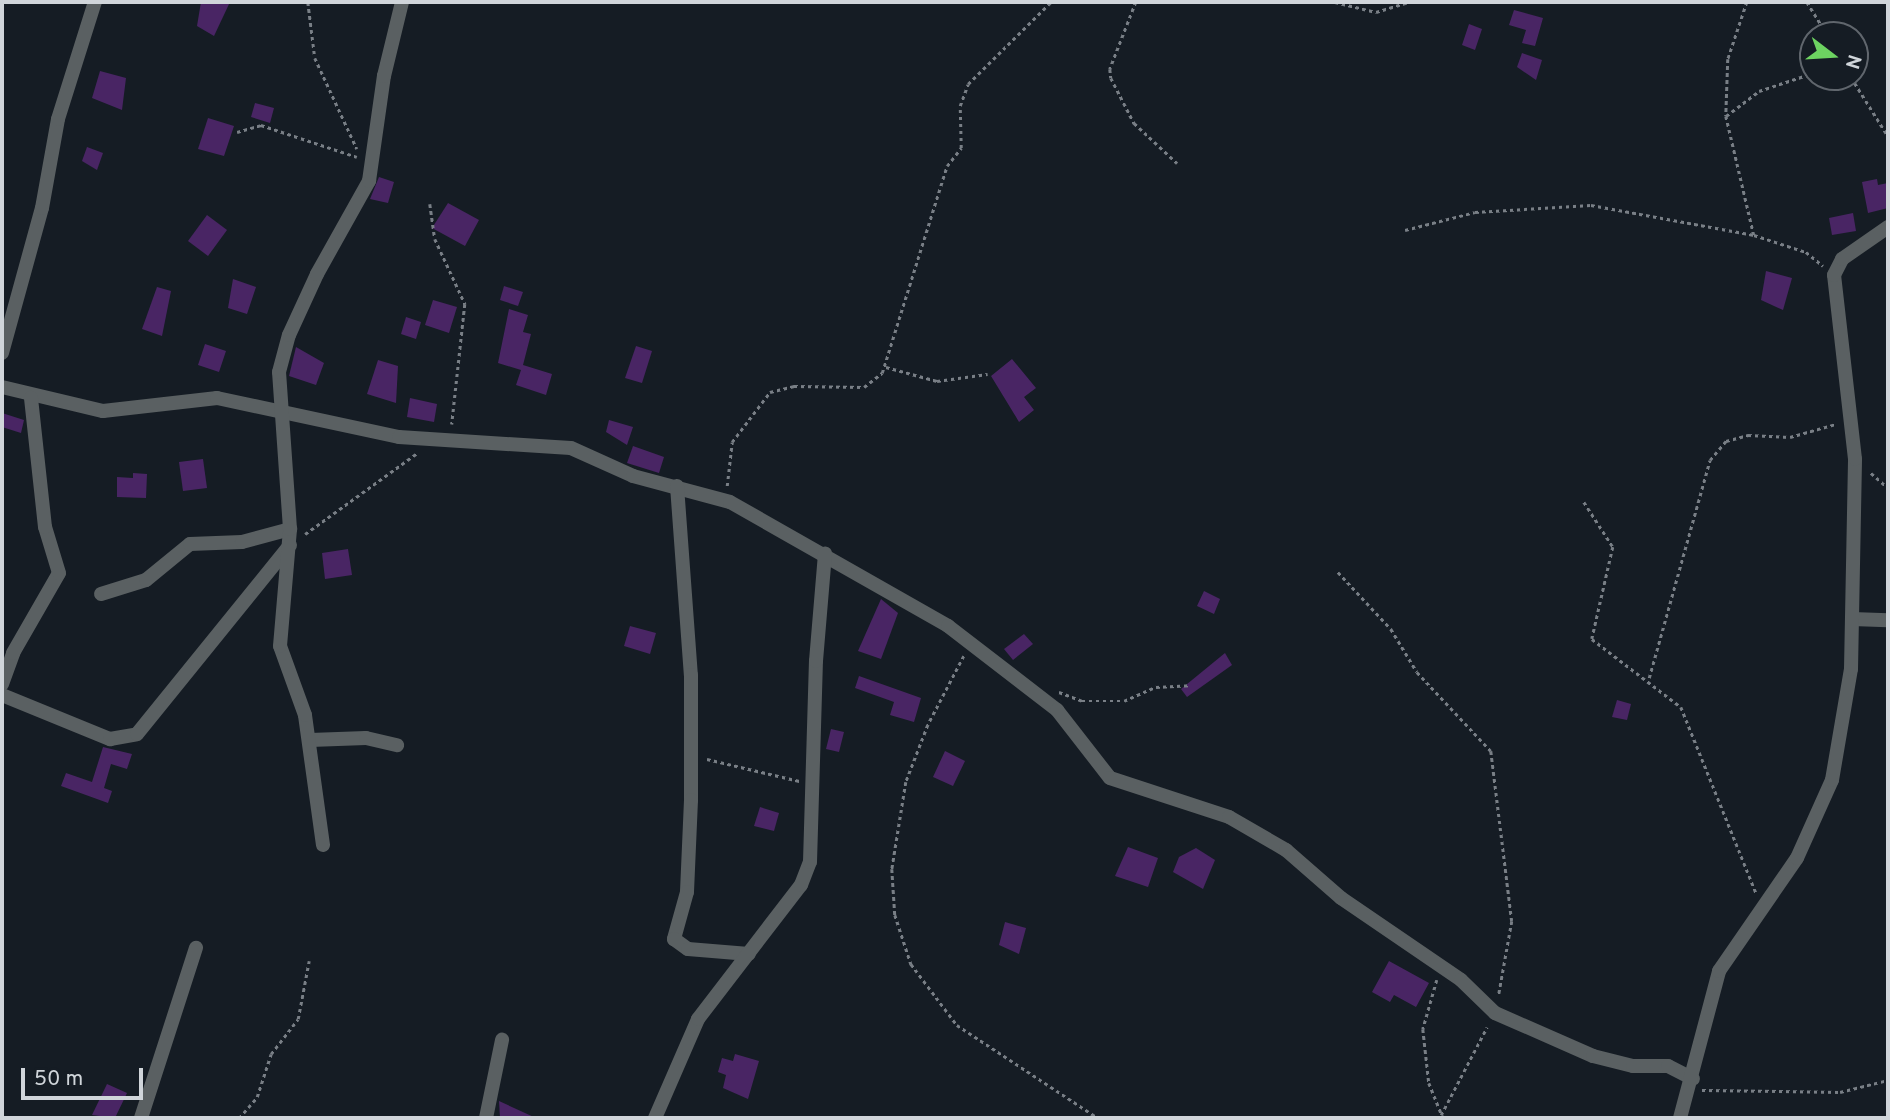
<!DOCTYPE html>
<style>
body{margin:0}
#map{position:relative;width:1890px;height:1120px;overflow:hidden;background:#151c24;font-family:Overpass,sans-serif}
div>[style]{position:absolute}
.building>*{inset:0;background:#492564}
.path>*{height:2.5px;margin-top:-1.25px;transform-origin:0;background:repeating-linear-gradient(90deg,#797f86 0 3.5px,transparent 0 7px)}
.minor>*{height:14px;margin:-7px;padding:0 7px;transform-origin:7px;border-radius:7px;background:#5a6062}
span{translate:-50% -50%;white-space:nowrap;text-align:center;line-height:1.15;-webkit-text-stroke:7px #151c24;paint-order:stroke}
.frame{position:absolute;inset:0;border:4px solid #d0d5da;pointer-events:none}
.north{position:absolute;left:1799px;top:21px;width:70px;height:70px;box-sizing:border-box;background:#151c24;border:2px solid #60666d;border-radius:50%;rotate:107deg;font-size:19px;font-weight:700;line-height:28px;text-align:center;color:#d0d5da}
.north::after{content:'';display:block;margin:auto;width:24px;height:32px;background:#6dd361;clip-path:polygon(50% 0,100% 100%,50% 72%,0 100%)}
.scale{position:absolute;left:21px;top:1068px;width:122px;height:32px;box-sizing:border-box;border:4px solid #d0d5da;border-top:0;padding-left:9px;font-size:21px;line-height:24px;white-space:nowrap;color:#d0d5da;-webkit-text-stroke:5px #151c24;paint-order:stroke}
</style>
<div id="map">
<div class="building">
<div style="clip-path:polygon(201px 2px,230px 2px,214px 36px,197px 26px)"></div>
<div style="clip-path:polygon(1514px 10px,1543px 18px,1535px 46px,1522px 43px,1526px 30px,1509px 25px)"></div>
<div style="clip-path:polygon(1469px 24px,1482px 29px,1475px 50px,1462px 45px)"></div>
<div style="clip-path:polygon(1522px 53px,1542px 60px,1536px 80px,1517px 67px)"></div>
<div style="clip-path:polygon(100px 71px,126px 78px,122px 110px,92px 98px)"></div>
<div style="clip-path:polygon(255px 103px,274px 108px,270px 123px,251px 117px)"></div>
<div style="clip-path:polygon(208px 118px,234px 126px,224px 156px,198px 149px)"></div>
<div style="clip-path:polygon(87px 147px,103px 153px,97px 170px,82px 161px)"></div>
<div style="clip-path:polygon(379px 177px,394px 182px,388px 203px,370px 199px)"></div>
<div style="clip-path:polygon(1877px 179px,1878px 185px,1888px 183px,1888px 208px,1868px 213px,1862px 182px)"></div>
<div style="clip-path:polygon(448px 203px,479px 220px,465px 246px,432px 228px)"></div>
<div style="clip-path:polygon(1853px 213px,1856px 231px,1832px 235px,1829px 218px)"></div>
<div style="clip-path:polygon(207px 215px,227px 230px,208px 256px,188px 241px)"></div>
<div style="clip-path:polygon(1766px 271px,1792px 278px,1783px 310px,1761px 300px)"></div>
<div style="clip-path:polygon(233px 279px,256px 287px,247px 314px,228px 308px)"></div>
<div style="clip-path:polygon(504px 286px,523px 292px,518px 306px,500px 300px)"></div>
<div style="clip-path:polygon(157px 287px,171px 291px,162px 336px,142px 329px)"></div>
<div style="clip-path:polygon(433px 300px,457px 307px,449px 333px,425px 325px)"></div>
<div style="clip-path:polygon(509px 309px,528px 315px,523px 332px,531px 334px,523px 365px,552px 374px,546px 395px,516px 385px,521px 370px,498px 363px)"></div>
<div style="clip-path:polygon(406px 317px,421px 322px,416px 339px,401px 334px)"></div>
<div style="clip-path:polygon(205px 344px,226px 351px,219px 372px,198px 365px)"></div>
<div style="clip-path:polygon(636px 346px,652px 351px,642px 383px,625px 378px)"></div>
<div style="clip-path:polygon(296px 347px,324px 363px,316px 385px,289px 376px)"></div>
<div style="clip-path:polygon(1012px 359px,1036px 388px,1024px 397px,1034px 410px,1019px 422px,991px 376px)"></div>
<div style="clip-path:polygon(378px 360px,398px 366px,396px 403px,367px 394px)"></div>
<div style="clip-path:polygon(410px 398px,437px 404px,434px 422px,407px 417px)"></div>
<div style="clip-path:polygon(2px 413px,24px 420px,21px 433px,2px 427px)"></div>
<div style="clip-path:polygon(609px 420px,633px 427px,627px 445px,606px 432px)"></div>
<div style="clip-path:polygon(633px 446px,664px 457px,659px 473px,627px 463px)"></div>
<div style="clip-path:polygon(203px 459px,207px 488px,183px 491px,179px 462px)"></div>
<div style="clip-path:polygon(133px 473px,147px 474px,146px 498px,117px 497px,117px 477px,133px 478px)"></div>
<div style="clip-path:polygon(348px 549px,352px 575px,325px 579px,322px 553px)"></div>
<div style="clip-path:polygon(1204px 591px,1220px 599px,1214px 614px,1197px 606px)"></div>
<div style="clip-path:polygon(881px 599px,898px 613px,881px 659px,858px 651px)"></div>
<div style="clip-path:polygon(630px 626px,656px 633px,650px 654px,624px 646px)"></div>
<div style="clip-path:polygon(1024px 634px,1033px 644px,1013px 660px,1004px 649px)"></div>
<div style="clip-path:polygon(1225px 653px,1232px 665px,1187px 697px,1181px 689px)"></div>
<div style="clip-path:polygon(859px 676px,921px 698px,914px 722px,890px 715px,894px 702px,855px 688px)"></div>
<div style="clip-path:polygon(1617px 700px,1631px 704px,1627px 720px,1612px 717px)"></div>
<div style="clip-path:polygon(831px 729px,844px 732px,839px 752px,826px 749px)"></div>
<div style="clip-path:polygon(103px 747px,132px 754px,127px 769px,111px 764px,104px 788px,112px 791px,108px 803px,61px 786px,66px 773px,92px 782px)"></div>
<div style="clip-path:polygon(945px 751px,965px 761px,953px 786px,933px 777px)"></div>
<div style="clip-path:polygon(760px 807px,779px 813px,774px 831px,754px 826px)"></div>
<div style="clip-path:polygon(1128px 847px,1158px 858px,1148px 887px,1115px 876px)"></div>
<div style="clip-path:polygon(1196px 848px,1215px 860px,1203px 889px,1173px 872px,1179px 857px)"></div>
<div style="clip-path:polygon(1005px 922px,1026px 928px,1019px 954px,999px 945px)"></div>
<div style="clip-path:polygon(1389px 961px,1429px 983px,1416px 1007px,1394px 995px,1390px 1002px,1372px 992px)"></div>
<div style="clip-path:polygon(735px 1054px,759px 1061px,748px 1099px,723px 1088px,726px 1075px,718px 1072px,722px 1058px,733px 1061px)"></div>
<div style="clip-path:polygon(107px 1084px,127px 1093px,115px 1118px,92px 1115px)"></div>
<div style="clip-path:polygon(499px 1101px,536px 1118px,500px 1118px)"></div>
</div>
<div class="path">
<div style="left:308px;top:2px;width:56px;rotate:82.9deg"></div>
<div style="left:315px;top:58px;width:100px;rotate:65.2deg"></div>
<div style="left:1136px;top:2px;width:72px;rotate:111.2deg"></div>
<div style="left:1110px;top:69px;width:9px;rotate:84deg"></div>
<div style="left:1111px;top:78px;width:51px;rotate:62.9deg"></div>
<div style="left:1134px;top:123px;width:59px;rotate:42.9deg"></div>
<div style="left:1335px;top:2px;width:42px;rotate:13.7deg"></div>
<div style="left:1376px;top:12px;width:34px;rotate:-17deg"></div>
<div style="left:1747px;top:2px;width:60px;rotate:108.4deg"></div>
<div style="left:1728px;top:59px;width:57px;rotate:92deg"></div>
<div style="left:1726px;top:116px;width:122px;rotate:76.8deg"></div>
<div style="left:1807px;top:2px;width:39px;rotate:58deg"></div>
<div style="left:1851px;top:77px;width:70px;rotate:57.9deg"></div>
<div style="left:1726px;top:116px;width:41px;rotate:-37.1deg"></div>
<div style="left:1759px;top:91px;width:57px;rotate:-18.4deg"></div>
<div style="left:237px;top:132px;width:25px;rotate:-16deg"></div>
<div style="left:261px;top:125px;width:101px;rotate:18.4deg"></div>
<div style="left:430px;top:204px;width:35px;rotate:82deg"></div>
<div style="left:435px;top:239px;width:72px;rotate:65.2deg"></div>
<div style="left:465px;top:304px;width:121px;rotate:96.2deg"></div>
<div style="left:1405px;top:230px;width:72px;rotate:-14.4deg"></div>
<div style="left:1475px;top:212px;width:116px;rotate:-3.5deg"></div>
<div style="left:1591px;top:205px;width:166px;rotate:10.4deg"></div>
<div style="left:1754px;top:235px;width:55px;rotate:18.1deg"></div>
<div style="left:1806px;top:252px;width:22px;rotate:39deg"></div>
<div style="left:886px;top:367px;width:53px;rotate:15.4deg"></div>
<div style="left:937px;top:381px;width:51px;rotate:-7.8deg"></div>
<div style="left:1871px;top:473px;width:23px;rotate:41deg"></div>
<div style="left:727px;top:486px;width:44px;rotate:-83.5deg"></div>
<div style="left:732px;top:442px;width:63px;rotate:-52.8deg"></div>
<div style="left:770px;top:392px;width:25px;rotate:-14deg"></div>
<div style="left:794px;top:386px;width:70px;rotate:0.8deg"></div>
<div style="left:864px;top:387px;width:23px;rotate:-38deg"></div>
<div style="left:882px;top:373px;width:217px;rotate:-72.6deg"></div>
<div style="left:947px;top:166px;width:23px;rotate:-52deg"></div>
<div style="left:961px;top:148px;width:42px;rotate:-91.4deg"></div>
<div style="left:960px;top:106px;width:23px;rotate:-70deg"></div>
<div style="left:968px;top:84px;width:117px;rotate:-44.7deg"></div>
<div style="left:1584px;top:502px;width:54px;rotate:57.2deg"></div>
<div style="left:1613px;top:547px;width:94px;rotate:102.9deg"></div>
<div style="left:1592px;top:639px;width:112px;rotate:37.4deg"></div>
<div style="left:1681px;top:707px;width:201px;rotate:68deg"></div>
<div style="left:305px;top:534px;width:137px;rotate:-35.8deg"></div>
<div style="left:1338px;top:572px;width:78px;rotate:47.1deg"></div>
<div style="left:1391px;top:629px;width:50px;rotate:58.8deg"></div>
<div style="left:1417px;top:672px;width:108px;rotate:46.9deg"></div>
<div style="left:1491px;top:751px;width:171px;rotate:83deg"></div>
<div style="left:1512px;top:921px;width:74px;rotate:100.1deg"></div>
<div style="left:964px;top:656px;width:78px;rotate:117.6deg"></div>
<div style="left:928px;top:725px;width:61px;rotate:111.1deg"></div>
<div style="left:906px;top:782px;width:88px;rotate:99.1deg"></div>
<div style="left:892px;top:869px;width:46px;rotate:86.3deg"></div>
<div style="left:895px;top:915px;width:52px;rotate:71.9deg"></div>
<div style="left:911px;top:964px;width:76px;rotate:53deg"></div>
<div style="left:957px;top:1025px;width:169px;rotate:33.4deg"></div>
<div style="left:1649px;top:678px;width:226px;rotate:-74.4deg"></div>
<div style="left:1710px;top:460px;width:25px;rotate:-50deg"></div>
<div style="left:1726px;top:441px;width:23px;rotate:-15deg"></div>
<div style="left:1748px;top:435px;width:42px;rotate:2.7deg"></div>
<div style="left:1790px;top:437px;width:48px;rotate:-15.8deg"></div>
<div style="left:1059px;top:692px;width:25px;rotate:21deg"></div>
<div style="left:1082px;top:701px;width:42px"></div>
<div style="left:1124px;top:701px;width:35px;rotate:-24deg"></div>
<div style="left:1156px;top:687px;width:34px;rotate:-3deg"></div>
<div style="left:707px;top:759px;width:95px;rotate:13.4deg"></div>
<div style="left:1437px;top:980px;width:51px;rotate:105.9deg"></div>
<div style="left:1423px;top:1029px;width:54px;rotate:83.7deg"></div>
<div style="left:1429px;top:1083px;width:38px;rotate:68deg"></div>
<div style="left:1702px;top:1090px;width:138px;rotate:0.8deg"></div>
<div style="left:1840px;top:1092px;width:49px;rotate:-14deg"></div>
<div style="left:1441px;top:1115px;width:99px;rotate:-62.4deg"></div>
<div style="left:239px;top:1118px;width:28px;rotate:-49deg"></div>
<div style="left:257px;top:1097px;width:45px;rotate:-72deg"></div>
<div style="left:271px;top:1054px;width:44px;rotate:-52.4deg"></div>
<div style="left:298px;top:1019px;width:59px;rotate:-79.3deg"></div>
</div>
<div class="minor">
<div style="left:2px;top:353px;width:150px;rotate:-74.6deg"></div>
<div style="left:42px;top:208px;width:90px;rotate:-79.8deg"></div>
<div style="left:58px;top:119px;width:123px;rotate:-72.5deg"></div>
<div style="left:2px;top:387px;width:104px;rotate:13.4deg"></div>
<div style="left:103px;top:411px;width:115px;rotate:-6.5deg"></div>
<div style="left:217px;top:398px;width:186px;rotate:12.1deg"></div>
<div style="left:399px;top:437px;width:172px;rotate:3.7deg"></div>
<div style="left:571px;top:448px;width:68px;rotate:24.3deg"></div>
<div style="left:633px;top:476px;width:100px;rotate:15deg"></div>
<div style="left:730px;top:502px;width:251px;rotate:29.6deg"></div>
<div style="left:948px;top:626px;width:138px;rotate:37.6deg"></div>
<div style="left:1057px;top:710px;width:86px;rotate:52.1deg"></div>
<div style="left:1110px;top:778px;width:125px;rotate:18.1deg"></div>
<div style="left:1229px;top:817px;width:66px;rotate:30.1deg"></div>
<div style="left:1286px;top:850px;width:73px;rotate:41.1deg"></div>
<div style="left:1341px;top:898px;width:145px;rotate:34.3deg"></div>
<div style="left:1461px;top:980px;width:47px;rotate:44.1deg"></div>
<div style="left:1495px;top:1013px;width:107px;rotate:23.7deg"></div>
<div style="left:1593px;top:1056px;width:41px;rotate:14deg"></div>
<div style="left:1633px;top:1066px;width:35px"></div>
<div style="left:1668px;top:1066px;width:28px;rotate:27deg"></div>
<div style="left:677px;top:486px;width:190px;rotate:85.8deg"></div>
<div style="left:691px;top:675px;width:125px;rotate:90deg"></div>
<div style="left:691px;top:800px;width:92px;rotate:92.5deg"></div>
<div style="left:687px;top:892px;width:49px;rotate:105.5deg"></div>
<div style="left:674px;top:939px;width:17px;rotate:36deg"></div>
<div style="left:688px;top:949px;width:61px;rotate:4.7deg"></div>
<div style="left:101px;top:594px;width:47px;rotate:-17.3deg"></div>
<div style="left:146px;top:580px;width:57px;rotate:-39.3deg"></div>
<div style="left:190px;top:544px;width:52px;rotate:-2.2deg"></div>
<div style="left:242px;top:542px;width:50px;rotate:-15.2deg"></div>
<div style="left:1852px;top:619px;width:36px;rotate:2deg"></div>
<div style="left:2px;top:684px;width:33px;rotate:-70deg"></div>
<div style="left:13px;top:653px;width:92px;rotate:-60.1deg"></div>
<div style="left:59px;top:573px;width:48px;rotate:-106.9deg"></div>
<div style="left:45px;top:527px;width:130px;rotate:-96.2deg"></div>
<div style="left:2px;top:695px;width:117px;rotate:22.2deg"></div>
<div style="left:110px;top:739px;width:27px;rotate:-10deg"></div>
<div style="left:137px;top:734px;width:243px;rotate:-51deg"></div>
<div style="left:310px;top:740px;width:56px;rotate:-2deg"></div>
<div style="left:366px;top:738px;width:32px;rotate:13deg"></div>
<div style="left:323px;top:845px;width:131px;rotate:-97.9deg"></div>
<div style="left:305px;top:715px;width:73px;rotate:-109.9deg"></div>
<div style="left:280px;top:646px;width:117px;rotate:-85.1deg"></div>
<div style="left:290px;top:529px;width:157px;rotate:-94deg"></div>
<div style="left:279px;top:372px;width:38px;rotate:-75deg"></div>
<div style="left:289px;top:335px;width:67px;rotate:-65.3deg"></div>
<div style="left:317px;top:274px;width:107px;rotate:-60.8deg"></div>
<div style="left:369px;top:181px;width:106px;rotate:-81.9deg"></div>
<div style="left:384px;top:76px;width:76px;rotate:-76.3deg"></div>
<div style="left:141px;top:1118px;width:179px;rotate:-72.1deg"></div>
<div style="left:486px;top:1118px;width:80px;rotate:-78.4deg"></div>
<div style="left:655px;top:1118px;width:108px;rotate:-66.5deg"></div>
<div style="left:698px;top:1019px;width:169px;rotate:-52.5deg"></div>
<div style="left:801px;top:885px;width:25px;rotate:-69deg"></div>
<div style="left:810px;top:862px;width:201px;rotate:-88.3deg"></div>
<div style="left:816px;top:661px;width:108px;rotate:-85.2deg"></div>
<div style="left:1680px;top:1118px;width:152px;rotate:-75.1deg"></div>
<div style="left:1719px;top:971px;width:137px;rotate:-55.4deg"></div>
<div style="left:1797px;top:858px;width:85px;rotate:-65.8deg"></div>
<div style="left:1832px;top:780px;width:113px;rotate:-80.3deg"></div>
<div style="left:1851px;top:669px;width:210px;rotate:-88.9deg"></div>
<div style="left:1855px;top:459px;width:185px;rotate:-96.5deg"></div>
<div style="left:1834px;top:275px;width:18px;rotate:-63deg"></div>
<div style="left:1842px;top:259px;width:56px;rotate:-34.8deg"></div>
</div>
<div class="frame"></div>
<div class="north">N</div>
<div class="scale">50 m</div>
</div>
